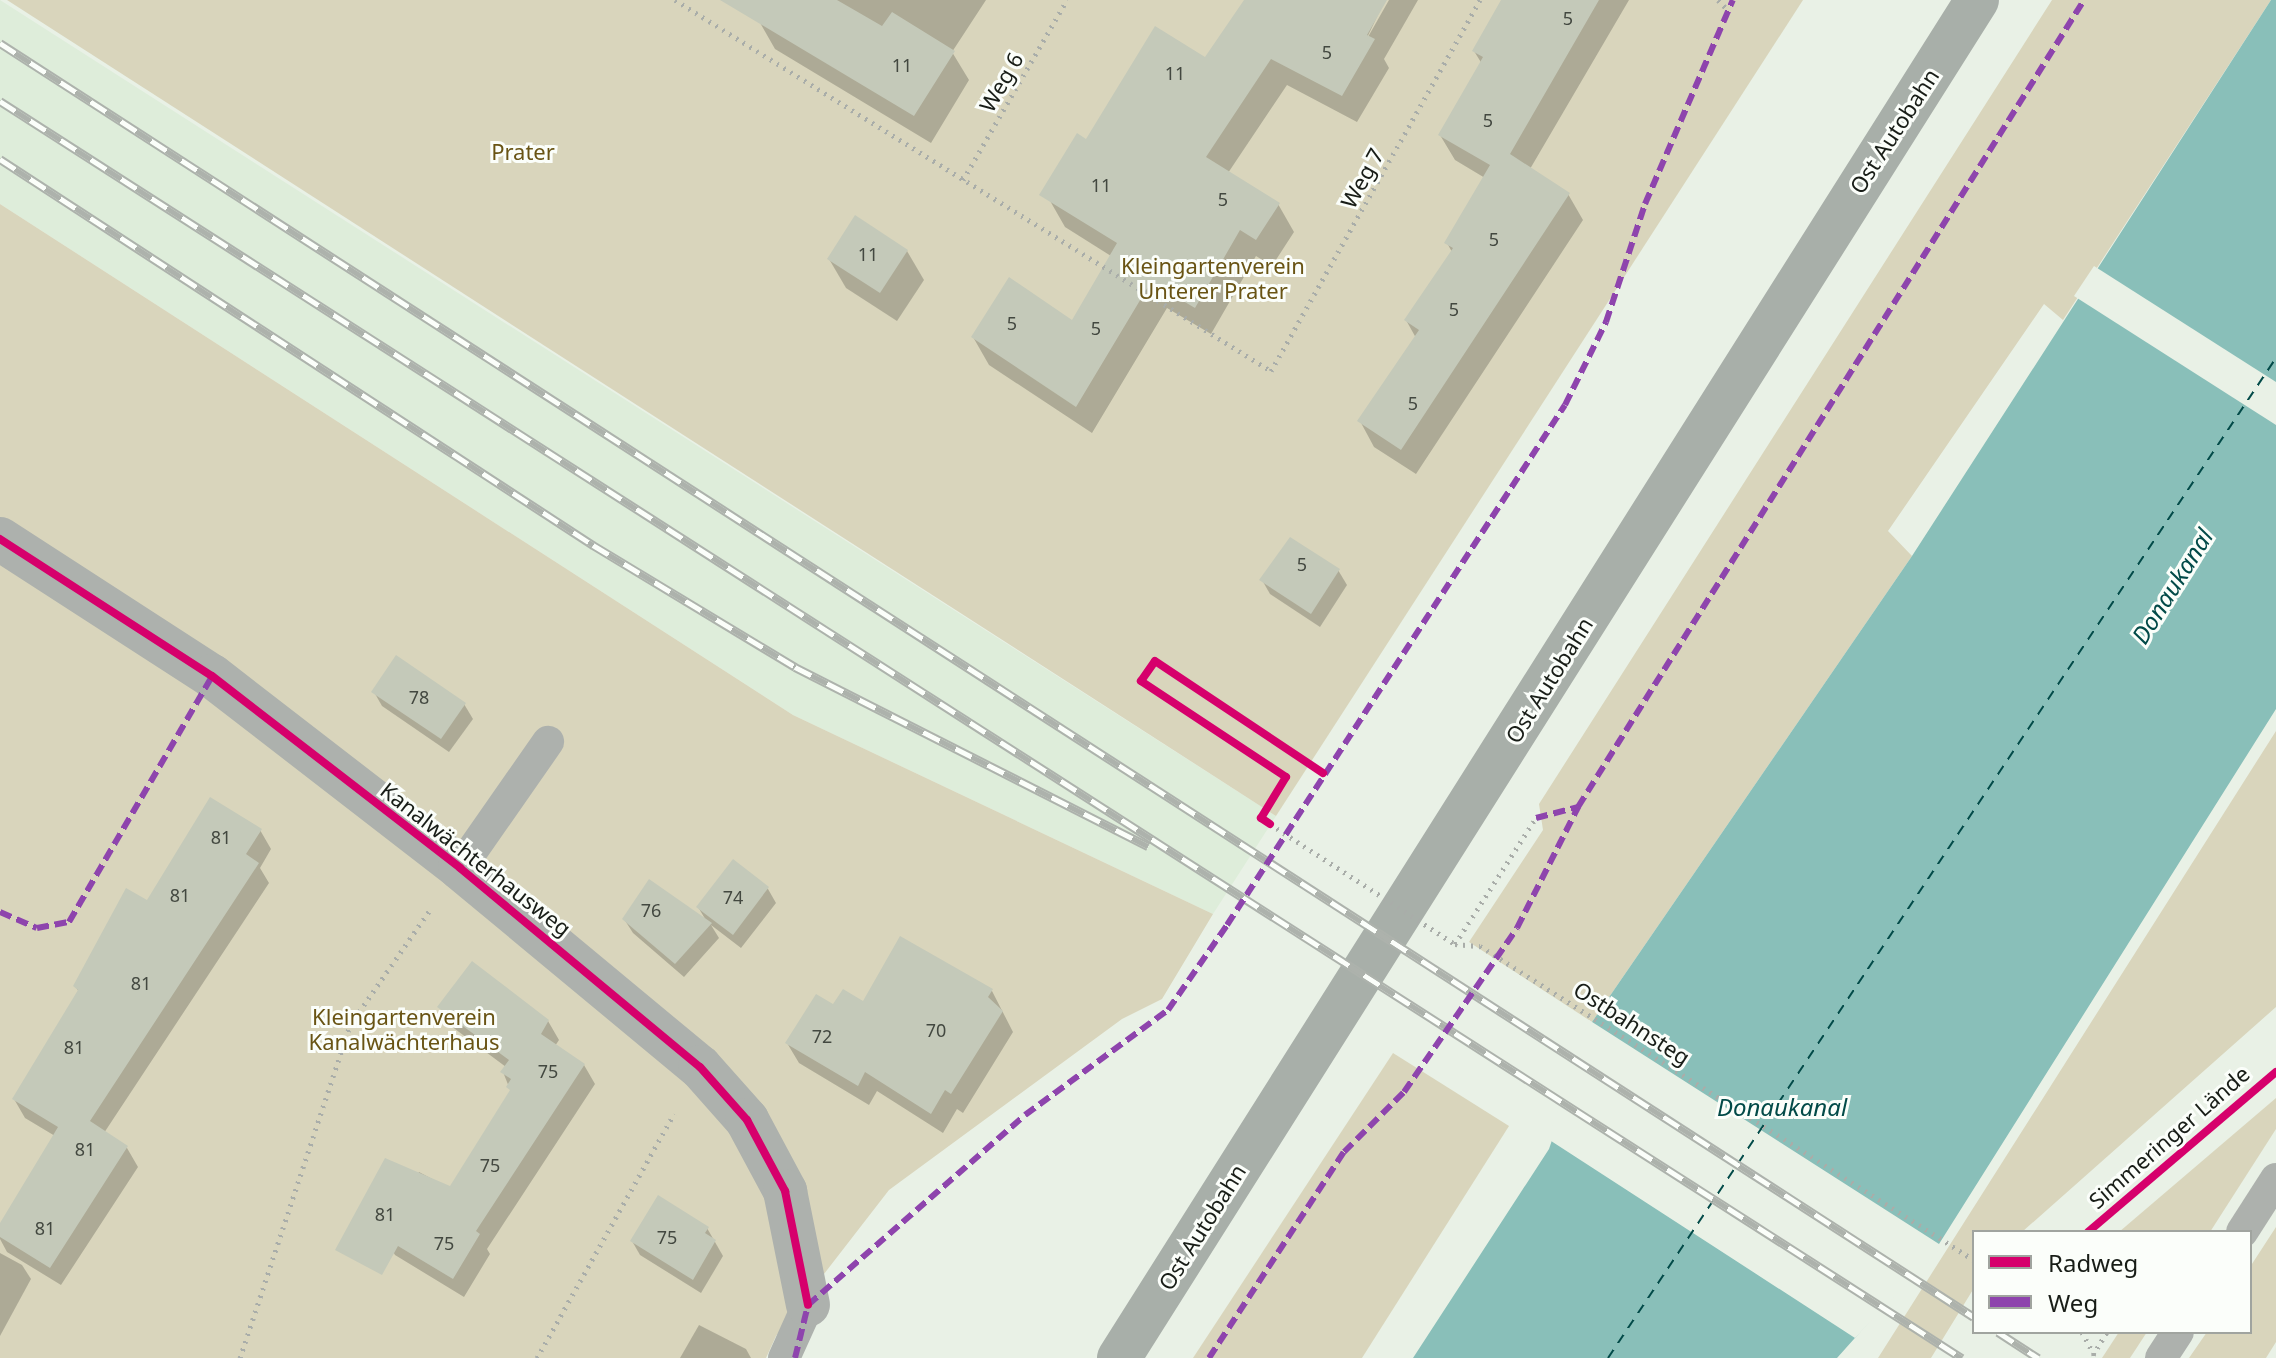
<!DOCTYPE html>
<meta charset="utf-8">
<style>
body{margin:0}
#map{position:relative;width:2276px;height:1358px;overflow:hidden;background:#e9f1e6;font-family:"Noto Sans",sans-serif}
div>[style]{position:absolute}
.built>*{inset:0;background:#deedda}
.green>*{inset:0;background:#d9d5bc}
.water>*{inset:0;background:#89bfb9}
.pier>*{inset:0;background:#e9f1e6}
.shadow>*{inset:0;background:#0003}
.ferry>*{height:2px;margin-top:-1px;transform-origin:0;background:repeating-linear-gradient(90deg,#024a48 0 10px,transparent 0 18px)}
.building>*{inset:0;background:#c4c9b9}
.path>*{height:5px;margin-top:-2.5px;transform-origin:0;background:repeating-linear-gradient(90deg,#a9ada9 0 2px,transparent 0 8px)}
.lane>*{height:32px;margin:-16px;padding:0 16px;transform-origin:16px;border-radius:16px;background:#adb1ad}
.street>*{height:44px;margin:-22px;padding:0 22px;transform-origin:22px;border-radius:22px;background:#adb1ad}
.highway>*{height:44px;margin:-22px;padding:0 22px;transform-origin:22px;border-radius:22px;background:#a8afa9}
.rail>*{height:9px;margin-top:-4.5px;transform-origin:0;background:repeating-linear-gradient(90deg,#fbfefa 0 18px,#adb2ac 0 36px);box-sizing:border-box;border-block:2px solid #adb2ac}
.path-bridge>*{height:5px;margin-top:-2.5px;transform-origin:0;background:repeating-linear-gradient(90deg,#a9ada9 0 2px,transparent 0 8px)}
.quiet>*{height:6px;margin-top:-3px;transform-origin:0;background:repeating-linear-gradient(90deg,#8e44ad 0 12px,transparent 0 18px)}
.cycleway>*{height:8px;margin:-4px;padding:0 4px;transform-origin:4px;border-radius:4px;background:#d6006c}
span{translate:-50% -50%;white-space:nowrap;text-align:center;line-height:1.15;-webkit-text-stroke:6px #fbfefa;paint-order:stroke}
.number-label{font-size:18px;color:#434840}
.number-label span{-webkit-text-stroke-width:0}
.street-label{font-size:22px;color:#181d17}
.park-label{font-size:22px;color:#695414}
.water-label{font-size:24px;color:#024a48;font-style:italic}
.legend{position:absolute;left:1972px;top:1230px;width:280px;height:104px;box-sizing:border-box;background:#fbfefa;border:2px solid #a0a49f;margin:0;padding:10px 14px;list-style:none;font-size:24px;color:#181d17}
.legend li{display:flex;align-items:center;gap:16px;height:40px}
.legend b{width:40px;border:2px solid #a0a49f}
</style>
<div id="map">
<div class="built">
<div style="clip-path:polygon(0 0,1276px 816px,1213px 914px,793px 715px,0 204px)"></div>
</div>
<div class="green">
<div style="clip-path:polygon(7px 0,1803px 0,1276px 816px)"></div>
<div style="clip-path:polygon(2052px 0,2271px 0,2063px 320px,2044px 304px,1888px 531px,1912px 556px,1592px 1022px,1469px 942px,1543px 830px,1539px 804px)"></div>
<div style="clip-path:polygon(0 204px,793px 715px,1213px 914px,1162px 999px,1122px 1019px,889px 1190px,776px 1336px,766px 1358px,0 1358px)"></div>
<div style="clip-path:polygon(2276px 731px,2276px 1007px,2022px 1232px,1974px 1232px,1974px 1288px,1931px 1358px,1878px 1358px)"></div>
<div style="clip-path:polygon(1393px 1053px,1509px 1126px,1362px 1358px,1193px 1358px)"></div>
<div style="clip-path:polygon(2276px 1098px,2276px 1129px,2210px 1232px,2119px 1232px)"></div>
<div style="clip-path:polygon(2276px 1227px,2276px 1342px,2266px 1358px,2189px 1358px,2207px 1332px,2250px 1332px,2250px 1267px)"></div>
<div style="clip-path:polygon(2119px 1332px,2147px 1332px,2130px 1358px,2102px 1358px)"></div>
</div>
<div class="water">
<div style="clip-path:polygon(2271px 0,2276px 0,2276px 709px,1939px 1244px,1837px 1358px,1413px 1358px,1549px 1149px,1592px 1022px,1912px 556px)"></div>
</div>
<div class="pier">
<div style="clip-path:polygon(2094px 266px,2276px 382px,2276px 425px,2074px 296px)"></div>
<div style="clip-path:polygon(1589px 1020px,1939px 1244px,1943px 1246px,1855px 1338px,1548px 1139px)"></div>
</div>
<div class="shadow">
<div style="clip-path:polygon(771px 0,986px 0,952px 52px,969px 80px,931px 143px,775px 49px,759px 21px)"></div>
<div style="clip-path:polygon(1246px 0,1385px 0,1364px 44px,1389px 0,1418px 0,1384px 59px,1389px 68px,1357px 122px,1287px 85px,1228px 173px,1278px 204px,1294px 232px,1272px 266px,1256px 256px,1211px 334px,1167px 308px,1092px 433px,989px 365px,973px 337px,1073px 323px,1111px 256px,1065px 227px,1049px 199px,1087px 141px,1206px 60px)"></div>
<div style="clip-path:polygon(1516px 0,1629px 0,1530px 169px,1568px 194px,1583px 220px,1416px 474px,1374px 447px,1360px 421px,1416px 338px,1406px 320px,1452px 252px,1447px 243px,1485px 178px,1455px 160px,1440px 135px,1482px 64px,1474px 51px)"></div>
<div style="clip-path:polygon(907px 251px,924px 280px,897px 321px,846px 288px,829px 259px)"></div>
<div style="clip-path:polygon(1338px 570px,1347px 585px,1320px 627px,1270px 594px,1262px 580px)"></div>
<div style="clip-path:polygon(374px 692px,464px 704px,473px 719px,449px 752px,382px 706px)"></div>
<div style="clip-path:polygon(260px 830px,271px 849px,260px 868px,269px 883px,104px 1133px,127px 1148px,138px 1167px,61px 1285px,7px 1252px,0 1239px,0 1227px,55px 1136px,25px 1118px,14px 1099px,79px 992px,75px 986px,148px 903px)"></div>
<div style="clip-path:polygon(733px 861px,768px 889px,776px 903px,741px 948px,711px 925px,719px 938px,684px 977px,633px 933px,624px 919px,707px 922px,698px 907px)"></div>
<div style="clip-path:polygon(992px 991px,1013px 1032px,963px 1113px,957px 1109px,943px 1133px,877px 1091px,869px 1105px,799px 1063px,787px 1043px,833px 1007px)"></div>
<div style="clip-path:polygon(440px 1007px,548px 1021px,559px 1040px,555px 1046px,584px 1065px,595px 1084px,487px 1249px,490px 1254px,464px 1297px,395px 1255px,384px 1236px,419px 1172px,451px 1189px,511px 1092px,503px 1072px,506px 1067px,451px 1026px)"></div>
<div style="clip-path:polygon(707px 1228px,723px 1256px,701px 1293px,640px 1255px,632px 1241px)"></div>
<div style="clip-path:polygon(0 1253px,22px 1265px,31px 1279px,0 1336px)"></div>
<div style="clip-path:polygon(699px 1325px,746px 1349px,751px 1358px,680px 1358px)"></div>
</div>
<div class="ferry">
<div style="left:1608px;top:1358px;width:1203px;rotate:-56.26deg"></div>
</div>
<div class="building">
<div style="clip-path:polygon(720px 0,837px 0,882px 26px,892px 12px,955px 51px,914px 116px)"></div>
<div style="clip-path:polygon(1244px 0,1387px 0,1367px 35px,1375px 39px,1342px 96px,1271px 59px,1206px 157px,1280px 203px,1256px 240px,1240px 230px,1195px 308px,1151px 282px,1076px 407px,971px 337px,1009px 277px,1072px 320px,1117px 243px,1039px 195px,1077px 133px,1086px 139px,1155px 26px,1205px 57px)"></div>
<div style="clip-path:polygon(1501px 0,1599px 0,1510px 154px,1570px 193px,1401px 450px,1357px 421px,1419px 330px,1404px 320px,1453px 248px,1444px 243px,1490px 165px,1438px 135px,1483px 57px,1472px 51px)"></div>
<div style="clip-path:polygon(855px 215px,908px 250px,880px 293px,827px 259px)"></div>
<div style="clip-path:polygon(1290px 537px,1340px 569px,1311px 614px,1259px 580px)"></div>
<div style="clip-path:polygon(396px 655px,466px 703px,441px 739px,371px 692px)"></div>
<div style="clip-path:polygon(210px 797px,262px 829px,246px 854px,259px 863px,90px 1121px,128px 1146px,50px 1268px,0 1237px,0 1223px,58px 1127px,12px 1099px,78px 990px,73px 986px,126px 888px,147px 900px)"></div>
<div style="clip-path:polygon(733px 859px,769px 887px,733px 935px,696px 907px)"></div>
<div style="clip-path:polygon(649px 879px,712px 923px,675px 964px,622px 919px)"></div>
<div style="clip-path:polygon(900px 936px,993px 989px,988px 997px,1003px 1011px,951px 1094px,945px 1090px,931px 1114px,865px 1072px,858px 1086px,785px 1043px,816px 994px,833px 1004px,843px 989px,863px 1001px)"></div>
<div style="clip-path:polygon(472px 961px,549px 1020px,541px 1034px,585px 1064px,476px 1231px,480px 1234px,453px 1279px,398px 1246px,382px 1275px,335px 1250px,385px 1158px,450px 1186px,510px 1090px,506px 1087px,511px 1079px,500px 1072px,509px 1060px,437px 1007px)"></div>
<div style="clip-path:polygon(658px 1195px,709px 1227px,705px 1233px,716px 1240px,693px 1280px,630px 1241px)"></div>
</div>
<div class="path">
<div style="left:675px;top:0;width:702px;rotate:31.9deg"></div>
<div style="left:1271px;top:371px;width:426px;rotate:-60.6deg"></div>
<div style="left:1718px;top:0;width:13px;rotate:45deg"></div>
<div style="left:963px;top:180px;width:208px;rotate:-60deg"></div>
<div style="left:1455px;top:944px;width:150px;rotate:-57.3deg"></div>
<div style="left:2082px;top:1332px;width:30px;rotate:62deg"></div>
<div style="left:2093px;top:1355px;width:27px;rotate:-59deg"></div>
<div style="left:240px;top:1358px;width:351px;rotate:-71.7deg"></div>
<div style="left:350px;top:1025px;width:140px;rotate:-55.2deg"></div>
<div style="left:537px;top:1358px;width:280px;rotate:-60.7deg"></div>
</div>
<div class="lane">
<div style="left:460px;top:868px;width:154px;rotate:-55.1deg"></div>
<div style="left:2242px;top:1232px;width:63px;rotate:-57.3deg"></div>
<div style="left:784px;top:1358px;width:58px;rotate:-65.6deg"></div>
<div style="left:2161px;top:1358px;width:31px;rotate:-57deg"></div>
</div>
<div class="street">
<div style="left:0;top:539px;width:252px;rotate:32.9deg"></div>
<div style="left:212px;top:676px;width:314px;rotate:37.7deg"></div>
<div style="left:460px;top:868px;width:312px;rotate:39.7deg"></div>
<div style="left:700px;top:1067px;width:71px;rotate:48.4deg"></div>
<div style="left:747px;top:1120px;width:81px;rotate:61.8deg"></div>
<div style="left:785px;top:1191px;width:116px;rotate:78.6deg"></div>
</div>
<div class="highway">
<div style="left:1119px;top:1358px;width:1606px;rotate:-57.71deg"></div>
</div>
<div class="rail">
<div style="left:0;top:43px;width:2349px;rotate:32.84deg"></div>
<div style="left:0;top:101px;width:2330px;rotate:32.65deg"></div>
<div style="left:0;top:159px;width:708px;rotate:33.06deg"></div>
<div style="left:593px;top:545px;width:236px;rotate:31.1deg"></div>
<div style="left:795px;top:667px;width:396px;rotate:26.9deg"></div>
<div style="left:1998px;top:1332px;width:48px;rotate:33deg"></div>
</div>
<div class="path-bridge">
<div style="left:1270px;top:824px;width:221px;rotate:33deg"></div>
<div style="left:1455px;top:944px;width:25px;rotate:5deg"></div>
<div style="left:1480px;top:946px;width:585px;rotate:32.44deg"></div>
</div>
<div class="quiet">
<div style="left:1536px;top:818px;width:43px;rotate:-14.7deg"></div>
<div style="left:0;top:912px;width:40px;rotate:23.4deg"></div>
<div style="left:37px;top:928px;width:33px;rotate:-11deg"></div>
<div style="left:69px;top:922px;width:285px;rotate:-59.8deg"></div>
<div style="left:795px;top:1358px;width:55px;rotate:-76.2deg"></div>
<div style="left:808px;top:1305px;width:288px;rotate:-41.2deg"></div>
<div style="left:1025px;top:1115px;width:177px;rotate:-36.3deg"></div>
<div style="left:1168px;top:1010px;width:103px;rotate:-55.2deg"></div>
<div style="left:1227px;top:925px;width:620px;rotate:-56.98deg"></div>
<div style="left:1565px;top:405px;width:93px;rotate:-63.7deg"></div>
<div style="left:1606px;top:322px;width:124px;rotate:-71.7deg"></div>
<div style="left:1645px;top:204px;width:222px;rotate:-66.7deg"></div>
<div style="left:1209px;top:1358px;width:246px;rotate:-56.8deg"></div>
<div style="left:1344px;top:1152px;width:85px;rotate:-45deg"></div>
<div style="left:1404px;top:1092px;width:199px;rotate:-55.4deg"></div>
<div style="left:1517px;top:928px;width:136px;rotate:-63.2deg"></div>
<div style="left:1578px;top:807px;width:953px;rotate:-57.91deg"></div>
</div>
<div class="cycleway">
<div style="left:0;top:539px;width:252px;rotate:32.9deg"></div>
<div style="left:212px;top:676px;width:314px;rotate:37.7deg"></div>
<div style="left:460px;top:868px;width:312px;rotate:39.7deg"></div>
<div style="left:700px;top:1067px;width:71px;rotate:48.4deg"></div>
<div style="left:747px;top:1120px;width:81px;rotate:61.8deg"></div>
<div style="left:785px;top:1191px;width:116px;rotate:78.6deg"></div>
<div style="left:1270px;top:824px;width:11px;rotate:-146deg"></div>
<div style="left:1261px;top:818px;width:48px;rotate:-58.6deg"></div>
<div style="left:1286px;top:777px;width:174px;rotate:-146.5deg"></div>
<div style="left:1141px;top:681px;width:24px;rotate:-55deg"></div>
<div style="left:1155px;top:661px;width:202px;rotate:33.7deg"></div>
<div style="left:2088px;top:1232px;width:247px;rotate:-40.4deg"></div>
</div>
<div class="number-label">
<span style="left:1568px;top:18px">5</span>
<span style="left:1327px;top:52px">5</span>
<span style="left:902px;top:65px">11</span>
<span style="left:1175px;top:73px">11</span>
<span style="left:1488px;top:120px">5</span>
<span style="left:1101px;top:185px">11</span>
<span style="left:1223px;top:199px">5</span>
<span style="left:1494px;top:239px">5</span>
<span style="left:868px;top:254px">11</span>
<span style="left:1454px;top:309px">5</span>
<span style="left:1012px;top:323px">5</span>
<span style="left:1096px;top:328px">5</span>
<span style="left:1413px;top:403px">5</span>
<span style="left:1302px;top:564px">5</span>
<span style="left:419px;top:697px">78</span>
<span style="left:221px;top:837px">81</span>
<span style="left:180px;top:895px">81</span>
<span style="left:733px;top:897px">74</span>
<span style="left:651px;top:910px">76</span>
<span style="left:141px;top:983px">81</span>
<span style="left:936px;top:1030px">70</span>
<span style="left:822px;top:1036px">72</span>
<span style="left:74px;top:1047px">81</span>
<span style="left:548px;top:1071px">75</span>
<span style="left:85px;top:1149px">81</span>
<span style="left:490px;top:1165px">75</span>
<span style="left:385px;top:1214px">81</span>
<span style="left:45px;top:1228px">81</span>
<span style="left:667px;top:1237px">75</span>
<span style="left:444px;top:1243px">75</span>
</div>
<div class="street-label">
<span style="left:1001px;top:82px;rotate:-60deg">Weg 6</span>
<span style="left:1894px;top:131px;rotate:-57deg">Ost Autobahn</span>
<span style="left:1362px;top:178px;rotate:-61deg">Weg 7</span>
<span style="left:1549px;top:680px;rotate:-58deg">Ost Autobahn</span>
<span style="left:476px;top:859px;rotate:38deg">Kanalwächterhausweg</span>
<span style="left:1632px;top:1023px;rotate:33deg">Ostbahnsteg</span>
<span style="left:2169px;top:1137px;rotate:-41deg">Simmeringer Lände</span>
<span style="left:1202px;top:1227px;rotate:-58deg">Ost Autobahn</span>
</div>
<div class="park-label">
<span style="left:523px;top:152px">Prater</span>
<span style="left:1213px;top:278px">Kleingartenverein<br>Unterer Prater</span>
<span style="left:404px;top:1029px">Kleingartenverein<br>Kanalwächterhaus</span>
</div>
<div class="water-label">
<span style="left:2172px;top:586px;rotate:-58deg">Donaukanal</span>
<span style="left:1782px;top:1107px">Donaukanal</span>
</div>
<ul class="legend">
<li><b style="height:10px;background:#d6006c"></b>Radweg</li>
<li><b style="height:10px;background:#8e44ad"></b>Weg</li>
</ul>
</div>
